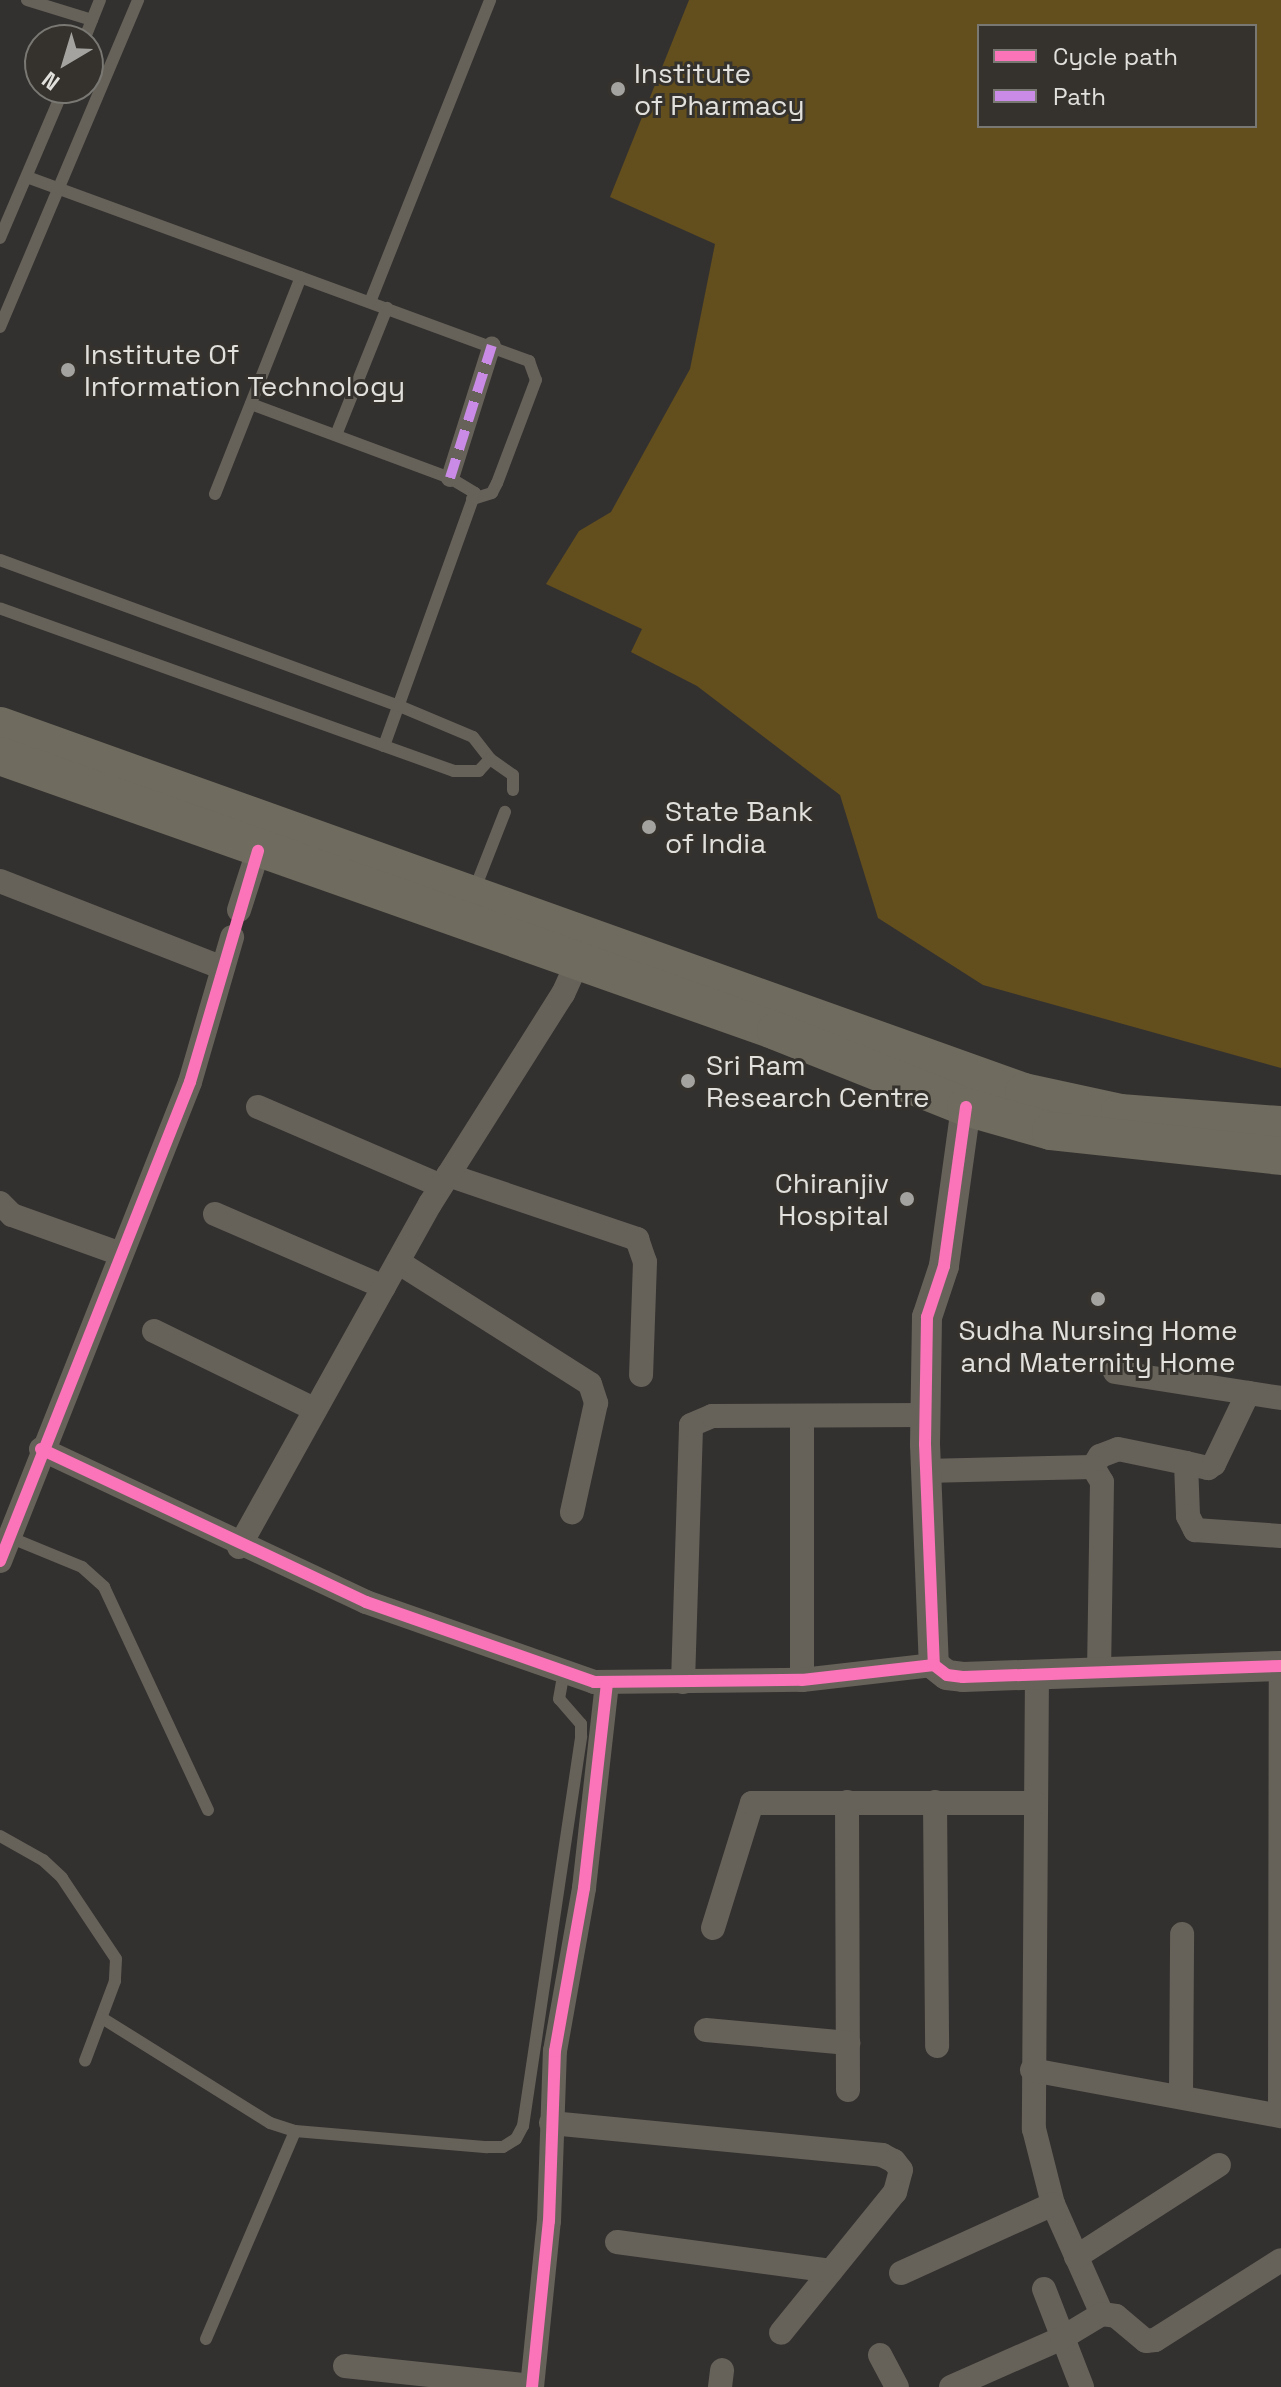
<!DOCTYPE html>
<style>
body{margin:0}
#map{position:relative;width:1281px;height:2387px;overflow:hidden;background:#33312f;font-family:"Space Grotesk",sans-serif}
div>[style]{position:absolute}
.green>*{inset:0;background:#634e1d}
.service>*{height:12px;margin:-6px;padding:0 6px;transform-origin:6px;border-radius:6px;background:#66625a}
.pedestrian>*{height:18px;margin:-9px;padding:0 9px;transform-origin:9px;border-radius:9px;background:#66625a}
.minor>*{height:24px;margin:-12px;padding:0 12px;transform-origin:12px;border-radius:12px;background:#66625a}
.tertiary>*{height:30px;margin:-15px;padding:0 15px;transform-origin:15px;border-radius:15px;background:#66625a}
.primary>*{height:38px;margin:-19px;padding:0 19px;transform-origin:19px;border-radius:19px;background:#6f6b5f}
.quiet>*{height:10px;margin-top:-5px;transform-origin:0;background:repeating-linear-gradient(90deg,#ca8be6 0 20px,transparent 0 30px)}
.cycleway>*{height:12px;margin:-6px;padding:0 6px;transform-origin:6px;border-radius:6px;background:#fb73b8}
.dots>*{width:22px;height:22px;translate:-50% -50%;box-sizing:border-box;border:4px solid #35322d;border-radius:50%}
span{translate:-50% -50%;white-space:nowrap;text-align:center;line-height:1.15;-webkit-text-stroke:6px #35322d;paint-order:stroke}
.poi-label{font-size:28px;color:#e1e0dc}
.left{translate:0 -50%;text-align:left}
.right{translate:-100% -50%;text-align:right}
.legend{position:absolute;left:977px;top:24px;width:280px;height:104px;box-sizing:border-box;background:#35322d;border:2px solid #7a7873;margin:0;padding:10px 14px;list-style:none;font-size:24px;color:#e1e0dc}
.legend li{display:flex;align-items:center;gap:16px;height:40px}
.legend b{width:40px;border:2px solid #7a7873}
.north{position:absolute;left:24px;top:24px;width:80px;height:80px;box-sizing:border-box;background:#35322d;border:2px solid #7a7873;border-radius:50%;rotate:218deg;font-size:22px;font-weight:700;line-height:32px;text-align:center;color:#e1e0dc}
.north::after{content:'';display:block;margin:auto;width:28px;height:36px;background:#a4a39f;clip-path:polygon(50% 0,100% 100%,50% 72%,0 100%)}
</style>
<div id="map">
<div class="green">
<div style="clip-path:polygon(evenodd,689px 0,1281px 0,1281px 1068px,983px 985px,878px 918px,840px 795px,697px 686px,631px 652px,642px 629px,546px 584px,579px 531px,611px 512px,690px 369px,715px 244px,610px 197px,689px 0,979px 26px,1255px 26px,1255px 126px,979px 126px,979px 26px)"></div>
</div>
<div class="service">
<div style="left:27px;top:0;width:68px;rotate:17.1deg"></div>
<div style="left:84px;top:40px;width:43px;rotate:-68.2deg"></div>
<div style="left:27px;top:177px;width:535px;rotate:20.13deg"></div>
<div style="left:529px;top:361px;width:20px;rotate:70deg"></div>
<div style="left:536px;top:380px;width:110px;rotate:110.7deg"></div>
<div style="left:497px;top:483px;width:11px;rotate:117deg"></div>
<div style="left:492px;top:493px;width:21px;rotate:163deg"></div>
<div style="left:0;top:238px;width:163px;rotate:-66.9deg"></div>
<div style="left:370px;top:302px;width:325px;rotate:-68.3deg"></div>
<div style="left:0;top:327px;width:355px;rotate:-67.1deg"></div>
<div style="left:251px;top:404px;width:212px;rotate:20.4deg"></div>
<div style="left:450px;top:478px;width:29px;rotate:31deg"></div>
<div style="left:475px;top:493px;width:269px;rotate:109.8deg"></div>
<div style="left:336px;top:435px;width:137px;rotate:-68.1deg"></div>
<div style="left:215px;top:494px;width:233px;rotate:-68.4deg"></div>
<div style="left:0;top:560px;width:423px;rotate:20.1deg"></div>
<div style="left:397px;top:705px;width:82px;rotate:22.8deg"></div>
<div style="left:473px;top:737px;width:28px;rotate:52deg"></div>
<div style="left:490px;top:759px;width:16px;rotate:133deg"></div>
<div style="left:479px;top:771px;width:25px;rotate:180deg"></div>
<div style="left:454px;top:771px;width:482px;rotate:-160.3deg"></div>
<div style="left:490px;top:759px;width:28px;rotate:35deg"></div>
<div style="left:513px;top:775px;width:15px;rotate:90deg"></div>
<div style="left:474px;top:891px;width:85px;rotate:-68.6deg"></div>
<div style="left:9px;top:1537px;width:79px;rotate:22.3deg"></div>
<div style="left:82px;top:1567px;width:30px;rotate:42deg"></div>
<div style="left:104px;top:1587px;width:246px;rotate:65deg"></div>
<div style="left:0;top:1836px;width:49px;rotate:29.2deg"></div>
<div style="left:43px;top:1860px;width:26px;rotate:43deg"></div>
<div style="left:62px;top:1878px;width:97px;rotate:56.3deg"></div>
<div style="left:116px;top:1959px;width:22px;rotate:93deg"></div>
<div style="left:115px;top:1981px;width:85px;rotate:110.6deg"></div>
<div style="left:102px;top:2018px;width:198px;rotate:32deg"></div>
<div style="left:270px;top:2123px;width:26px;rotate:18deg"></div>
<div style="left:295px;top:2131px;width:193px;rotate:4.8deg"></div>
<div style="left:487px;top:2147px;width:16px"></div>
<div style="left:503px;top:2147px;width:15px;rotate:-32deg"></div>
<div style="left:516px;top:2139px;width:15px;rotate:-62deg"></div>
<div style="left:523px;top:2126px;width:394px;rotate:-81.5deg"></div>
<div style="left:581px;top:1736px;width:12px;rotate:-90deg"></div>
<div style="left:581px;top:1724px;width:33px;rotate:-131deg"></div>
<div style="left:559px;top:1699px;width:27px;rotate:-80deg"></div>
<div style="left:206px;top:2339px;width:226px;rotate:-66.8deg"></div>
</div>
<div class="pedestrian">
<div style="left:450px;top:478px;width:139px;rotate:-72.5deg"></div>
</div>
<div class="minor">
<div style="left:0;top:881px;width:239px;rotate:21.3deg"></div>
<div style="left:239px;top:910px;width:62px;rotate:-72.1deg"></div>
<div style="left:258px;top:1107px;width:199px;rotate:23.3deg"></div>
<div style="left:448px;top:1175px;width:200px;rotate:18.7deg"></div>
<div style="left:637px;top:1239px;width:24px;rotate:71deg"></div>
<div style="left:645px;top:1262px;width:113px;rotate:92deg"></div>
<div style="left:0;top:1203px;width:17px;rotate:45deg"></div>
<div style="left:12px;top:1215px;width:116px;rotate:19.7deg"></div>
<div style="left:215px;top:1214px;width:184px;rotate:23.4deg"></div>
<div style="left:398px;top:1262px;width:227px;rotate:32.4deg"></div>
<div style="left:590px;top:1384px;width:20px;rotate:72deg"></div>
<div style="left:596px;top:1403px;width:112px;rotate:102.4deg"></div>
<div style="left:154px;top:1331px;width:178px;rotate:26deg"></div>
<div style="left:1115px;top:1372px;width:168px;rotate:8.9deg"></div>
<div style="left:802px;top:1416px;width:264px;rotate:90deg"></div>
<div style="left:41px;top:1449px;width:359px;rotate:25.2deg"></div>
<div style="left:366px;top:1602px;width:242px;rotate:19.3deg"></div>
<div style="left:594px;top:1682px;width:208px;rotate:-0.6deg"></div>
<div style="left:802px;top:1680px;width:133px;rotate:-6.5deg"></div>
<div style="left:1186px;top:1463px;width:23px;rotate:13deg"></div>
<div style="left:1208px;top:1468px;width:7px;rotate:-34deg"></div>
<div style="left:1214px;top:1464px;width:79px;rotate:-64.4deg"></div>
<div style="left:1093px;top:1467px;width:13px;rotate:-58deg"></div>
<div style="left:1100px;top:1456px;width:19px;rotate:-21deg"></div>
<div style="left:1118px;top:1449px;width:69px;rotate:11.6deg"></div>
<div style="left:1186px;top:1463px;width:53px;rotate:87.8deg"></div>
<div style="left:1188px;top:1516px;width:16px;rotate:63deg"></div>
<div style="left:1195px;top:1530px;width:86px;rotate:4deg"></div>
<div style="left:925px;top:1471px;width:168px;rotate:-1.4deg"></div>
<div style="left:1093px;top:1467px;width:17px;rotate:59deg"></div>
<div style="left:1102px;top:1482px;width:189px;rotate:90.9deg"></div>
<div style="left:239px;top:1547px;width:393px;rotate:-60.9deg"></div>
<div style="left:430px;top:1204px;width:249px;rotate:-57.7deg"></div>
<div style="left:563px;top:994px;width:48px;rotate:-65.6deg"></div>
<div style="left:0;top:1561px;width:515px;rotate:-68.36deg"></div>
<div style="left:190px;top:1082px;width:151px;rotate:-73.8deg"></div>
<div style="left:1037px;top:1672px;width:457px;rotate:90.4deg"></div>
<div style="left:1034px;top:2129px;width:77px;rotate:75.8deg"></div>
<div style="left:1053px;top:2204px;width:120px;rotate:66deg"></div>
<div style="left:683px;top:1682px;width:257px;rotate:-88.2deg"></div>
<div style="left:691px;top:1425px;width:23px;rotate:-23deg"></div>
<div style="left:712px;top:1416px;width:214px;rotate:-0.3deg"></div>
<div style="left:847px;top:1802px;width:288px;rotate:89.8deg"></div>
<div style="left:935px;top:1802px;width:244px;rotate:89.5deg"></div>
<div style="left:713px;top:1928px;width:131px;rotate:-72.7deg"></div>
<div style="left:752px;top:1803px;width:283px"></div>
<div style="left:706px;top:2030px;width:143px;rotate:5.2deg"></div>
<div style="left:1032px;top:2070px;width:253px;rotate:10.5deg"></div>
<div style="left:1181px;top:2094px;width:160px;rotate:-89.6deg"></div>
<div style="left:1280px;top:2115px;width:449px;rotate:-89.9deg"></div>
<div style="left:551px;top:2123px;width:333px;rotate:5.5deg"></div>
<div style="left:882px;top:2155px;width:13px;rotate:27deg"></div>
<div style="left:894px;top:2161px;width:11px;rotate:52deg"></div>
<div style="left:901px;top:2170px;width:23px;rotate:105deg"></div>
<div style="left:895px;top:2192px;width:181px;rotate:129deg"></div>
<div style="left:617px;top:2242px;width:216px;rotate:7.7deg"></div>
<div style="left:1076px;top:2257px;width:170px;rotate:-32.8deg"></div>
<div style="left:901px;top:2273px;width:167px;rotate:-24.4deg"></div>
<div style="left:1044px;top:2289px;width:105px;rotate:68.8deg"></div>
<div style="left:880px;top:2355px;width:36px;rotate:62deg"></div>
<div style="left:345px;top:2366px;width:188px;rotate:6.1deg"></div>
<div style="left:532px;top:2387px;width:167px;rotate:-84.2deg"></div>
<div style="left:549px;top:2221px;width:170px;rotate:-88deg"></div>
<div style="left:555px;top:2051px;width:166px;rotate:-79.9deg"></div>
<div style="left:584px;top:1888px;width:207px;rotate:-83.6deg"></div>
<div style="left:720px;top:2387px;width:17px;rotate:-83deg"></div>
<div style="left:951px;top:2387px;width:121px;rotate:-23.8deg"></div>
<div style="left:1062px;top:2338px;width:47px;rotate:-31deg"></div>
<div style="left:1102px;top:2314px;width:14px;rotate:8deg"></div>
<div style="left:1116px;top:2316px;width:39px;rotate:40deg"></div>
<div style="left:1146px;top:2341px;width:9px;rotate:-6deg"></div>
<div style="left:1155px;top:2340px;width:149px;rotate:-32.4deg"></div>
</div>
<div class="tertiary">
<div style="left:966px;top:1107px;width:161px;rotate:97.9deg"></div>
<div style="left:944px;top:1266px;width:54px;rotate:108.4deg"></div>
<div style="left:927px;top:1317px;width:127px;rotate:90.9deg"></div>
<div style="left:925px;top:1444px;width:221px;rotate:87.7deg"></div>
<div style="left:934px;top:1665px;width:16px;rotate:38deg"></div>
<div style="left:947px;top:1675px;width:16px;rotate:7deg"></div>
<div style="left:963px;top:1677px;width:318px;rotate:-2deg"></div>
</div>
<div class="primary">
<div style="left:0;top:726px;width:1087px;rotate:19.67deg"></div>
<div style="left:1024px;top:1092px;width:98px;rotate:12.3deg"></div>
<div style="left:1120px;top:1113px;width:161px;rotate:4.3deg"></div>
<div style="left:0;top:756px;width:823px;rotate:19.51deg"></div>
<div style="left:776px;top:1031px;width:205px;rotate:21.8deg"></div>
<div style="left:966px;top:1107px;width:88px;rotate:15.8deg"></div>
<div style="left:1051px;top:1131px;width:231px;rotate:6.2deg"></div>
</div>
<div class="quiet">
<div style="left:450px;top:478px;width:139px;rotate:-72.5deg"></div>
</div>
<div class="cycleway">
<div style="left:966px;top:1107px;width:161px;rotate:97.9deg"></div>
<div style="left:944px;top:1266px;width:54px;rotate:108.4deg"></div>
<div style="left:927px;top:1317px;width:127px;rotate:90.9deg"></div>
<div style="left:925px;top:1444px;width:221px;rotate:87.7deg"></div>
<div style="left:934px;top:1665px;width:16px;rotate:38deg"></div>
<div style="left:947px;top:1675px;width:16px;rotate:7deg"></div>
<div style="left:963px;top:1677px;width:318px;rotate:-2deg"></div>
<div style="left:41px;top:1449px;width:359px;rotate:25.2deg"></div>
<div style="left:366px;top:1602px;width:242px;rotate:19.3deg"></div>
<div style="left:594px;top:1682px;width:208px;rotate:-0.6deg"></div>
<div style="left:802px;top:1680px;width:133px;rotate:-6.5deg"></div>
<div style="left:0;top:1561px;width:515px;rotate:-68.36deg"></div>
<div style="left:190px;top:1082px;width:241px;rotate:-73.6deg"></div>
<div style="left:532px;top:2387px;width:167px;rotate:-84.2deg"></div>
<div style="left:549px;top:2221px;width:170px;rotate:-88deg"></div>
<div style="left:555px;top:2051px;width:166px;rotate:-79.9deg"></div>
<div style="left:584px;top:1888px;width:207px;rotate:-83.6deg"></div>
</div>
<div class="dots">
<div style="left:618px;top:89px;background:#a4a39f"></div>
<div style="left:68px;top:370px;background:#a4a39f"></div>
<div style="left:649px;top:827px;background:#a4a39f"></div>
<div style="left:688px;top:1081px;background:#a4a39f"></div>
<div style="left:907px;top:1199px;background:#a4a39f"></div>
<div style="left:1098px;top:1299px;background:#a4a39f"></div>
</div>
<div class="poi-label">
<span class="left" style="left:634px;top:89px">Institute<br>of Pharmacy</span>
<span class="left" style="left:84px;top:370px">Institute Of<br>Information Technology</span>
<span class="left" style="left:665px;top:827px">State Bank<br>of India</span>
<span class="left" style="left:706px;top:1081px">Sri Ram<br>Research Centre</span>
<span class="right" style="left:889px;top:1199px">Chiranjiv<br>Hospital</span>
<span style="left:1098px;top:1346px">Sudha Nursing Home<br>and Maternity Home</span>
</div>
<ul class="legend">
<li><b style="height:10px;background:#fb73b8"></b>Cycle path</li>
<li><b style="height:10px;background:#ca8be6"></b>Path</li>
</ul>
<div class="north">N</div>
</div>
